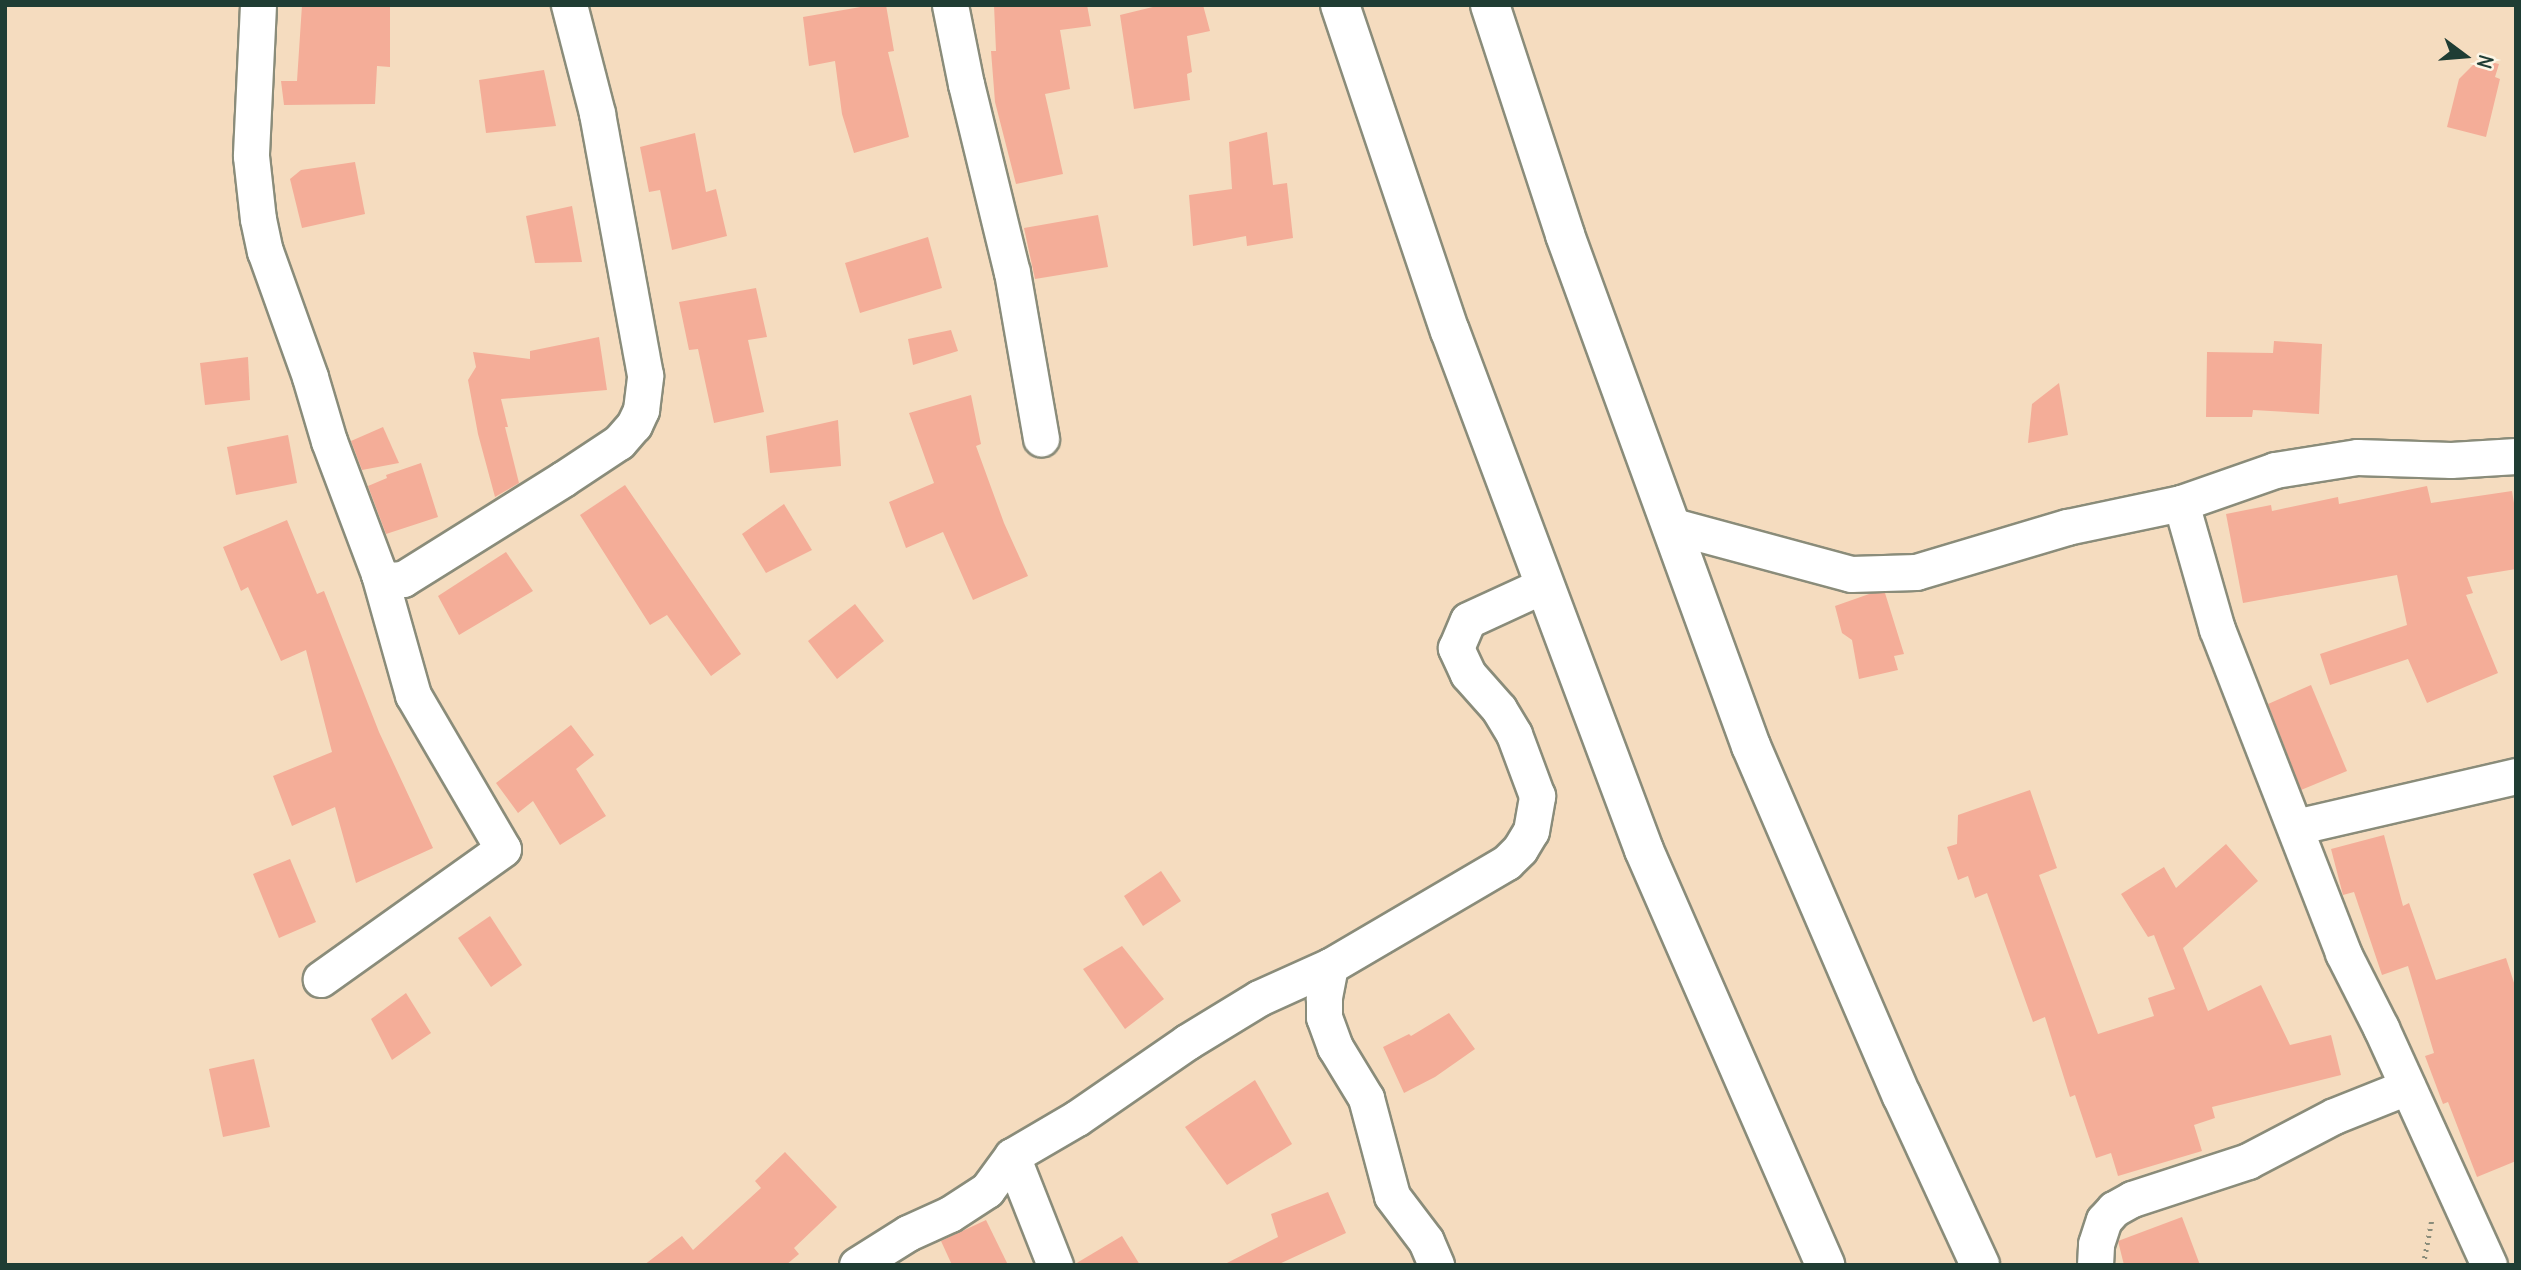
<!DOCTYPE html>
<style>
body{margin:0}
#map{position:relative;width:2521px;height:1270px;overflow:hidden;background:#f5dcbf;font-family:Delius,sans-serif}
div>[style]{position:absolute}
.building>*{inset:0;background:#f4ad98}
.path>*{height:4.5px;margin-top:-2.25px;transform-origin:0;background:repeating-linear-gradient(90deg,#8a8c7a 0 2px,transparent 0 7px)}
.roads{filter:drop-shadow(2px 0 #8a8c7a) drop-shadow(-2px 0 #8a8c7a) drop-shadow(0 2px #8a8c7a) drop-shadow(0 -2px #8a8c7a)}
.minor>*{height:35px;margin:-17.5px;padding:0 17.5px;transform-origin:17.5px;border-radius:17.5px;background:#fff}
.highway>*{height:38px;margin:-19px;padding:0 19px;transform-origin:19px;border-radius:19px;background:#fff}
span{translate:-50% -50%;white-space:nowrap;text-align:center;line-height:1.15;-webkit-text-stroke:5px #fcf5e5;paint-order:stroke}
.frame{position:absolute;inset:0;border:7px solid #1f3d34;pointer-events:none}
.north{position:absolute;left:2430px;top:21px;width:70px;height:70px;-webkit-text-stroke:5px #fcf5e5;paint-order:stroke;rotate:106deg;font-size:19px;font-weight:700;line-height:28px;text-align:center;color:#1f3d34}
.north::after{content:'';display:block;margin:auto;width:24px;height:32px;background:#1f3d34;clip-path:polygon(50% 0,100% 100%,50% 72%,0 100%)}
</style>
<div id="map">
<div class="building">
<div style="clip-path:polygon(302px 5px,390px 5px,390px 67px,377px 66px,375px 104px,284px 105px,281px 81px,297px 81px)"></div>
<div style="clip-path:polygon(872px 5px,886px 5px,894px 51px,888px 52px,909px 137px,854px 153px,842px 114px,835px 61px,809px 66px,803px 17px)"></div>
<div style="clip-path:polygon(994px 5px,1087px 5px,1091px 26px,1060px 30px,1070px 89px,1045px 94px,1063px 174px,1016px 184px,995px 102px,991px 51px,996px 51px)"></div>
<div style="clip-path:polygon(1161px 5px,1203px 5px,1210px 31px,1187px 36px,1192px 72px,1187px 74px,1190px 100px,1134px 109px,1120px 15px)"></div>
<div style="clip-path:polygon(2479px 59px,2499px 64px,2495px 77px,2500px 79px,2486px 137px,2447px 127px,2459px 79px)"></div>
<div style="clip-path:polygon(544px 70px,556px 126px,486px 133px,479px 80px)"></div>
<div style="clip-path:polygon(1267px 132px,1273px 185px,1287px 183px,1293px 238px,1247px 246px,1246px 236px,1193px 246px,1189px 195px,1232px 189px,1229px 142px)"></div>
<div style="clip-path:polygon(695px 133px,706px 192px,716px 189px,727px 236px,672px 250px,660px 190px,649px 192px,640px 147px)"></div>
<div style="clip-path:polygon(355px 162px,365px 214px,302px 228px,290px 179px,301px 170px)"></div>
<div style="clip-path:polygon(572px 206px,582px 262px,535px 263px,526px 216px)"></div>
<div style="clip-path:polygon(1098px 215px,1108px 267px,1035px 279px,1024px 228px)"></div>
<div style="clip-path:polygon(928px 237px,942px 288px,860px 313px,845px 263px)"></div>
<div style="clip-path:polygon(756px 288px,767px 337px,748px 340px,764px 412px,714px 423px,698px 349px,689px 350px,679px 302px)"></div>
<div style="clip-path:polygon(951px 330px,958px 351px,913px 365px,908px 339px)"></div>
<div style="clip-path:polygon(599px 337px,607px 390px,501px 399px,508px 427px,505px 427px,519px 483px,495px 497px,478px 434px,468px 380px,476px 367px,473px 352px,530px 359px,530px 351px)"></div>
<div style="clip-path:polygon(2274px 341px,2322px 344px,2319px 414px,2253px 410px,2252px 417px,2206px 417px,2207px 352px,2273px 353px)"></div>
<div style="clip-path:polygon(248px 357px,250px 400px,205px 405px,200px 363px)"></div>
<div style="clip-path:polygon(2059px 383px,2068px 435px,2028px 443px,2032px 404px)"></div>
<div style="clip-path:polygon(971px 395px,981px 444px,976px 446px,1004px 523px,1028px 576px,973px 600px,943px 532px,906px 548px,889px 502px,934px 483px,909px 413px)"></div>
<div style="clip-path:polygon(838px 420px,841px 466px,770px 473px,766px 436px)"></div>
<div style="clip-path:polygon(383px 427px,399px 463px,362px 470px,351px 441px)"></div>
<div style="clip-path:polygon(288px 435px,297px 483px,236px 495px,227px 447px)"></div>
<div style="clip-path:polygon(421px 463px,438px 517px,386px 534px,368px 486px,387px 478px,386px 475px)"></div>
<div style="clip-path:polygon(625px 485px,741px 654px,711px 676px,667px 615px,650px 625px,580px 515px)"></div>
<div style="clip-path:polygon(2427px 486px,2431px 503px,2512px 491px,2516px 515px,2516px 569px,2467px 577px,2473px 593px,2466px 595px,2498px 673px,2427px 703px,2408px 659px,2330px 685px,2320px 654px,2407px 625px,2397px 575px,2243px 603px,2226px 514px,2271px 505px,2272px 511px,2338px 497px,2339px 504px)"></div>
<div style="clip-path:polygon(784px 504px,812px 550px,766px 573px,742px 534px)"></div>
<div style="clip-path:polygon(287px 520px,317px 594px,324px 591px,379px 732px,433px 848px,356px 883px,335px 807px,292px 826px,273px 776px,332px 752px,306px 650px,281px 661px,248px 587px,241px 591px,223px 547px)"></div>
<div style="clip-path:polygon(506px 552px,533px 591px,459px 635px,438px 596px)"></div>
<div style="clip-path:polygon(1872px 593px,1885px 593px,1904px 654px,1894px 656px,1898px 670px,1859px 679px,1852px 640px,1842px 633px,1835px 606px)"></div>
<div style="clip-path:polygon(855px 604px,884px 641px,837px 679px,808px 641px)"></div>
<div style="clip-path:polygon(2311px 685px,2347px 771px,2301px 790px,2268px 704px)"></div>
<div style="clip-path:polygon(571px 725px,594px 755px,576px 769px,606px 816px,560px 845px,533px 801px,518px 813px,496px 783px)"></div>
<div style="clip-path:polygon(2030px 790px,2057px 868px,2039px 875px,2098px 1034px,2154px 1016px,2148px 998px,2175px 989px,2154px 935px,2148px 937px,2121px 894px,2164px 867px,2176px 888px,2226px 844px,2258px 881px,2183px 948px,2208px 1011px,2261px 985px,2290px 1045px,2331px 1035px,2341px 1075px,2212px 1107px,2215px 1118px,2194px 1125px,2202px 1151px,2118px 1176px,2111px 1153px,2096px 1158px,2075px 1095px,2070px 1097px,2045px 1017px,2033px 1022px,1987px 893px,1975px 898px,1968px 876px,1958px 880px,1947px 847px,1957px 844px,1958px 815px)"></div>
<div style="clip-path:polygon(2384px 835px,2403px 906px,2409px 903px,2436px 980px,2506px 958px,2516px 989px,2516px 1161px,2477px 1177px,2448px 1102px,2443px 1104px,2425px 1056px,2434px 1053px,2408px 966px,2382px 975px,2354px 892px,2343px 895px,2331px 849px)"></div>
<div style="clip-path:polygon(290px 859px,316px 922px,279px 938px,253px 874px)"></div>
<div style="clip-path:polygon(1161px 871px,1181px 901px,1143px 926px,1124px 896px)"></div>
<div style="clip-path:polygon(490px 916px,522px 965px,491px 987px,458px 938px)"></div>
<div style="clip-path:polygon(1122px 946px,1164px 999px,1125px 1029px,1083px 969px)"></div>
<div style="clip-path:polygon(406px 993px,431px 1033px,392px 1060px,371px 1019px)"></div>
<div style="clip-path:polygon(1449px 1013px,1475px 1049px,1435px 1077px,1404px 1093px,1383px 1047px,1409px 1034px,1411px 1036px)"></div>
<div style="clip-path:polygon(254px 1059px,270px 1127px,223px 1137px,209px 1069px)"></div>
<div style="clip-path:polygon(1255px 1080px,1292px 1144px,1227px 1185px,1185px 1127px)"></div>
<div style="clip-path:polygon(785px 1152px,837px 1207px,794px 1248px,799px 1254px,786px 1265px,644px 1265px,682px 1236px,693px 1250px,761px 1188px,755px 1181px)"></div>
<div style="clip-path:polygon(1328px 1192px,1346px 1233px,1277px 1265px,1223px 1265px,1278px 1237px,1271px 1214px)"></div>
<div style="clip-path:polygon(2182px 1217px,2200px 1265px,2124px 1265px,2118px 1241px)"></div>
<div style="clip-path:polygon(986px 1220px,1008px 1265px,952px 1265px,941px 1241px)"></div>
<div style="clip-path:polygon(1122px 1236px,1140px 1265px,1075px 1265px,1075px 1264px)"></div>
</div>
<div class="path">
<div style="left:2423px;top:1265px;width:48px;rotate:-79.2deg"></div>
</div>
<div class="roads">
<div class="minor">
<div style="left:258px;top:5px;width:151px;rotate:92.7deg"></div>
<div style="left:251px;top:156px;width:63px;rotate:83.7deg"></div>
<div style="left:258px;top:219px;width:33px;rotate:78deg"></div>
<div style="left:265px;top:251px;width:134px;rotate:70.3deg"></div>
<div style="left:310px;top:377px;width:67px;rotate:73.5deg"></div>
<div style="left:329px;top:441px;width:142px;rotate:69.4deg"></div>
<div style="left:379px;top:574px;width:126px;rotate:74.3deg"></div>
<div style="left:413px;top:695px;width:178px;rotate:59.7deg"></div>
<div style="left:503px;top:849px;width:224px;rotate:144.5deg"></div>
<div style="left:950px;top:5px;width:81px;rotate:78.6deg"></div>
<div style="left:966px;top:84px;width:194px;rotate:76.3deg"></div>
<div style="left:1012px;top:272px;width:169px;rotate:80.1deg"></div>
<div style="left:2181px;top:503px;width:131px;rotate:74.1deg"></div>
<div style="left:2217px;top:629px;width:348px;rotate:68.7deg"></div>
<div style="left:2343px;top:953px;width:84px;rotate:63.1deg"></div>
<div style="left:2381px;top:1028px;width:260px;rotate:65.5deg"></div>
<div style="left:1673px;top:526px;width:184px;rotate:15.1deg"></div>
<div style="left:1851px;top:574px;width:65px;rotate:-1.8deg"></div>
<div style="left:1916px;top:572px;width:158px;rotate:-16.6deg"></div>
<div style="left:2067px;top:527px;width:116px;rotate:-11.9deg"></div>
<div style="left:2181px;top:503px;width:100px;rotate:-19.3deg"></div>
<div style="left:2275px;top:470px;width:83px;rotate:-9deg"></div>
<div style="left:2357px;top:457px;width:94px;rotate:1.8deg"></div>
<div style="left:2451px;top:460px;width:65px;rotate:-3.5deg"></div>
<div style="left:379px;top:574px;width:12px;rotate:31deg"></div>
<div style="left:389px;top:580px;width:14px;rotate:-4deg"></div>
<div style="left:403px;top:579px;width:189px;rotate:-32deg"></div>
<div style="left:563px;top:479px;width:67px;rotate:-33.5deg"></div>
<div style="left:619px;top:442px;width:23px;rotate:-49deg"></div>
<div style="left:634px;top:425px;width:17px;rotate:-65deg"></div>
<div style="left:641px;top:410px;width:35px;rotate:-83deg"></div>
<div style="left:645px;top:375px;width:266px;rotate:-100.4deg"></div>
<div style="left:597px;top:113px;width:112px;rotate:-104.5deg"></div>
<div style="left:2295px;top:827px;width:227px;rotate:-13deg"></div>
<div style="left:1330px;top:966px;width:33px;rotate:101deg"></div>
<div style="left:1324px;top:998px;width:19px;rotate:90deg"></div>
<div style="left:1324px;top:1017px;width:32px;rotate:70deg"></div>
<div style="left:1335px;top:1047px;width:60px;rotate:58.7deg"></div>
<div style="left:1366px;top:1098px;width:101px;rotate:75.1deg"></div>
<div style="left:1392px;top:1196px;width:56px;rotate:52.9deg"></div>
<div style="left:1426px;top:1241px;width:26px;rotate:67deg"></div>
<div style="left:1012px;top:1156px;width:117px;rotate:68.5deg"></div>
<div style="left:857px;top:1265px;width:60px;rotate:-32.1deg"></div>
<div style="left:908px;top:1233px;width:46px;rotate:-24.3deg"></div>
<div style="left:950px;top:1214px;width:44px;rotate:-33deg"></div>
<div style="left:987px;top:1190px;width:42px;rotate:-53.7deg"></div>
<div style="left:1012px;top:1156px;width:75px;rotate:-30.3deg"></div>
<div style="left:1077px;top:1118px;width:134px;rotate:-34.6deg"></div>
<div style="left:1187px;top:1042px;width:84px;rotate:-31.4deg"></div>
<div style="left:1259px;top:998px;width:78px;rotate:-24.3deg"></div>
<div style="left:1330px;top:966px;width:205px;rotate:-30.4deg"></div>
<div style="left:1507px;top:862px;width:18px;rotate:-45deg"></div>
<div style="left:1520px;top:849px;width:21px;rotate:-59deg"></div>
<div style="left:1531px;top:831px;width:36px;rotate:-80deg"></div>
<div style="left:1537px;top:796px;width:66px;rotate:-110.4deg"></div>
<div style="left:1514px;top:734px;width:29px;rotate:-121deg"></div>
<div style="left:1499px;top:709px;width:47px;rotate:-131.5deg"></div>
<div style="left:1468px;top:674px;width:29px;rotate:-115deg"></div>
<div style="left:1456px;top:648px;width:30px;rotate:-67deg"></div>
<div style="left:1468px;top:620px;width:84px;rotate:-24.7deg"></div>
<div style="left:2095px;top:1265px;width:21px;rotate:-87deg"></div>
<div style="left:2096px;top:1244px;width:25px;rotate:-72deg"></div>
<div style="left:2104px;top:1220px;width:15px;rotate:-48deg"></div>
<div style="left:2114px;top:1209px;width:21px;rotate:-29deg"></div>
<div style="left:2132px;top:1199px;width:122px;rotate:-18.1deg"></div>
<div style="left:2248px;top:1161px;width:97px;rotate:-27.6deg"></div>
<div style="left:2334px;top:1116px;width:79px;rotate:-21.7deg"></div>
</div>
<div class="highway">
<div style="left:1340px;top:5px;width:344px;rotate:71.4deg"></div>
<div style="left:1450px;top:331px;width:554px;rotate:69.5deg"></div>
<div style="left:1644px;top:850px;width:453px;rotate:66.4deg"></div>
<div style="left:1490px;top:5px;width:242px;rotate:71.9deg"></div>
<div style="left:1565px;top:235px;width:544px;rotate:70deg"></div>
<div style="left:1751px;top:746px;width:381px;rotate:66.7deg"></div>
<div style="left:1902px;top:1096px;width:186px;rotate:65.2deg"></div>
</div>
</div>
<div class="frame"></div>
<div class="north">N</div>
</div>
